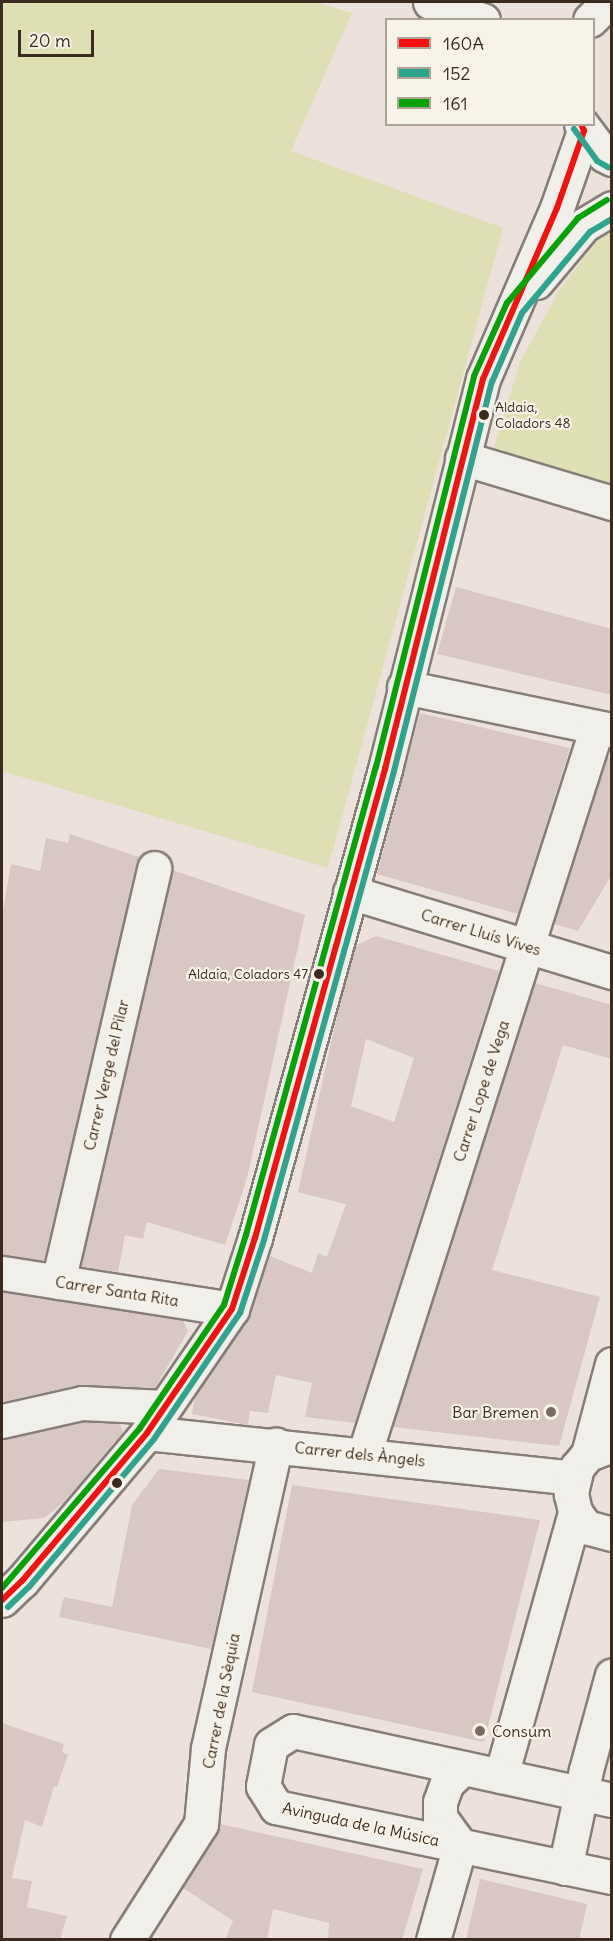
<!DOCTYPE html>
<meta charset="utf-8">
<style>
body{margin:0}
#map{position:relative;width:613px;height:1941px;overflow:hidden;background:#ece1db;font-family:Delius,sans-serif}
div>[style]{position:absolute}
.green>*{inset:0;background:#dee0b3}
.building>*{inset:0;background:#d8c7c3}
.roads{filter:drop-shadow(2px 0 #867d78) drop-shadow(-2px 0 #867d78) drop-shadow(0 2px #867d78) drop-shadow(0 -2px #867d78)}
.minor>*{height:33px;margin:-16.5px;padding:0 16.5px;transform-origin:16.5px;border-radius:16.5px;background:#f1efea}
.bus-1>*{height:6px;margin:-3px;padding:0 3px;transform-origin:3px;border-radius:3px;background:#f51111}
.bus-2>*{height:6px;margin:-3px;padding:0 3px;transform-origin:3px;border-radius:3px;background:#2da48e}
.bus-3>*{height:6px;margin:-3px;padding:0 3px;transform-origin:3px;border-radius:3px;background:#06a308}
.dots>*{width:16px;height:16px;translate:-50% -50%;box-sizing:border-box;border:3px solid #f7f3e8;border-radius:50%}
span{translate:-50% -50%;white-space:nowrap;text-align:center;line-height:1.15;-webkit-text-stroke:4.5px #f7f3e8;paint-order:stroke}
.bus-label{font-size:14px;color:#3b2a1e}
.left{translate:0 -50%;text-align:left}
.right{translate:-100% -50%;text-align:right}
.street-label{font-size:16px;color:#3b2a1e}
.poi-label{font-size:16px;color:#3b2a1e}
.frame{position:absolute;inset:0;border:3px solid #3b2a1e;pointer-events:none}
.legend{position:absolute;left:385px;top:18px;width:210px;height:108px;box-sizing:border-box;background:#f7f3e8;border:2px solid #aca397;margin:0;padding:8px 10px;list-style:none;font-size:18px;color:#3b2a1e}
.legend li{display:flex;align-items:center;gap:12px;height:30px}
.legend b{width:30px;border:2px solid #aca397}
.scale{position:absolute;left:18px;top:30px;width:76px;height:27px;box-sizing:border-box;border:3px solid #3b2a1e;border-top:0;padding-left:8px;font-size:18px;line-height:21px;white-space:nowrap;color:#3b2a1e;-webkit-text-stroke:4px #f7f3e8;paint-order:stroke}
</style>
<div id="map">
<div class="green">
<div style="clip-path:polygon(2px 2px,315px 2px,352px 13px,291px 151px,503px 228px,328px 868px,2px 771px)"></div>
<div style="clip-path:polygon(611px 229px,611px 490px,492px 454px,520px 362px,560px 289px,593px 246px)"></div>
</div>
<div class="building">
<div style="clip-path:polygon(456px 587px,612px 629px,612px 695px,437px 654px)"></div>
<div style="clip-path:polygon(420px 713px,570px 748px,518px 914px,377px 874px)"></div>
<div style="clip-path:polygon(607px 757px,612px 759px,612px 874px,578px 931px,554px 924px)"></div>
<div style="clip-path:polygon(70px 834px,139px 857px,44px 1261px,2px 1255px,2px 917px,11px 864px,40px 871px,46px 838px,68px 843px)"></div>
<div style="clip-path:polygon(172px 870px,305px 915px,247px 1178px,225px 1245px,147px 1222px,143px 1239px,125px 1235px,118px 1272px,81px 1266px)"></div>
<div style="clip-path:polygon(evenodd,376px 936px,499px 971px,355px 1423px,305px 1417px,312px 1383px,276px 1375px,268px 1413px,250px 1411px,248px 1425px,192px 1414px,195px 1397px,248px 1319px,270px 1256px,312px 1273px,318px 1253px,327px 1257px,346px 1204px,298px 1192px,340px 1002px,355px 946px,376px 936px,366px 1039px,414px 1058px,394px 1122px,351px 1106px,366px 1039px)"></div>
<div style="clip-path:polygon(535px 983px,612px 1005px,612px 1059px,563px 1045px,492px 1270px,600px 1297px,559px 1446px,393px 1427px)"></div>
<div style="clip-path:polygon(2px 1292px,183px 1320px,188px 1331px,155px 1388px,78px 1385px,2px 1402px)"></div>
<div style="clip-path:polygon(84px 1422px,120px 1424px,123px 1432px,64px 1502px,44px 1518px,2px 1522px,2px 1439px)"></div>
<div style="clip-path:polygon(159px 1469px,249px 1480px,211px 1649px,59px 1617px,64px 1597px,112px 1607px,132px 1505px)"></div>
<div style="clip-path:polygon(292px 1485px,540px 1520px,484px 1742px,252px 1692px)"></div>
<div style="clip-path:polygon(2px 1723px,64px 1744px,62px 1752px,68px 1755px,57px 1787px,54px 1786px,42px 1827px,25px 1820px,12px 1878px,32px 1881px,27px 1907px,67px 1916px,60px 1940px,2px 1940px)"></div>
<div style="clip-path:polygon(220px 1824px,423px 1869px,402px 1940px,328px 1940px,329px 1923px,273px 1909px,267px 1940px,225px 1940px,233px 1921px,183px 1888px,217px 1834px)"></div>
<div style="clip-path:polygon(480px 1879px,587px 1904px,579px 1940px,466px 1940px)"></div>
</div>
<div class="roads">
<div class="minor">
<div style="left:430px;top:2px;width:56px;rotate:18.8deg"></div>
<div style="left:590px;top:20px;width:25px;rotate:-45deg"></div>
<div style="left:581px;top:124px;width:39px;rotate:53deg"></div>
<div style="left:604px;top:155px;width:9px;rotate:27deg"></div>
<div style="left:536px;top:282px;width:75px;rotate:-49.9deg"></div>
<div style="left:584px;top:225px;width:33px;rotate:-31deg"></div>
<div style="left:462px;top:458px;width:157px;rotate:16.7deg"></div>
<div style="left:404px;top:687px;width:212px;rotate:11.7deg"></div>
<div style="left:350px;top:892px;width:274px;rotate:17deg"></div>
<div style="left:2px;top:1273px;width:233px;rotate:8.9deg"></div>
<div style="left:58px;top:1282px;width:425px;rotate:-76.9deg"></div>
<div style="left:2px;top:1421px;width:82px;rotate:-12.7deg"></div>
<div style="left:82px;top:1403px;width:82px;rotate:2.8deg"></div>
<div style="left:147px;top:1433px;width:428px;rotate:6deg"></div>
<div style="left:612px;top:1445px;width:26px;rotate:159deg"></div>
<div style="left:588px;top:1454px;width:17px;rotate:130deg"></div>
<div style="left:577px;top:1467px;width:28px;rotate:103deg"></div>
<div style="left:571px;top:1494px;width:18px;rotate:77deg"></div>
<div style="left:575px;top:1512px;width:19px;rotate:54deg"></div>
<div style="left:586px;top:1527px;width:27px;rotate:15deg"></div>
<div style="left:588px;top:1454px;width:93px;rotate:-75.1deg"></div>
<div style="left:364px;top:1455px;width:764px;rotate:-72.25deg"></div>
<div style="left:2px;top:1600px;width:28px;rotate:-44deg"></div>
<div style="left:22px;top:1581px;width:194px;rotate:-49.8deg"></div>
<div style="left:147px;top:1433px;width:150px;rotate:-55.6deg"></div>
<div style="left:232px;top:1309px;width:75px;rotate:-72.1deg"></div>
<div style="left:255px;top:1238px;width:487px;rotate:-74.5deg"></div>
<div style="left:385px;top:769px;width:402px;rotate:-75.9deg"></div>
<div style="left:483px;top:379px;width:186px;rotate:-66.6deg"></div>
<div style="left:557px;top:208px;width:82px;rotate:-70.7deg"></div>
<div style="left:501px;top:1776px;width:274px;rotate:-74.3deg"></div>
<div style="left:612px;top:1800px;width:326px;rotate:-167.8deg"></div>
<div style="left:293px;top:1731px;width:26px;rotate:148deg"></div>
<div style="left:271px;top:1745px;width:42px;rotate:101deg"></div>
<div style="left:263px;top:1786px;width:25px;rotate:58deg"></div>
<div style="left:276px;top:1807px;width:343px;rotate:11.8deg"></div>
<div style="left:565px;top:1868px;width:100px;rotate:-77.9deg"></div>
<div style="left:586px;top:1770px;width:98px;rotate:-74.7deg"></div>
<div style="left:127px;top:1940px;width:138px;rotate:-57.5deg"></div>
<div style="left:201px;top:1824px;width:76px;rotate:-84.7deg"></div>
<div style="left:208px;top:1748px;width:311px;rotate:-77.4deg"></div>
<div style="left:433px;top:1940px;width:99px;rotate:-74.1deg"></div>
<div style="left:460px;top:1845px;width:34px;rotate:-126deg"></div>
<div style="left:440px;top:1817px;width:15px;rotate:-90deg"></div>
<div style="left:440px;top:1802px;width:20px;rotate:-70deg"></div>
<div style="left:447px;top:1783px;width:22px;rotate:-43deg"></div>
</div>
</div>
<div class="bus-1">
<div style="left:2px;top:1600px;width:28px;rotate:-44deg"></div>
<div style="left:22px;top:1581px;width:194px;rotate:-49.8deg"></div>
<div style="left:147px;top:1433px;width:150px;rotate:-55.6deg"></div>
<div style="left:232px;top:1309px;width:75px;rotate:-72.1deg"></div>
<div style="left:255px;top:1238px;width:487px;rotate:-74.5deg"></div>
<div style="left:385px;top:769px;width:402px;rotate:-75.9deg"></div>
<div style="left:483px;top:379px;width:186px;rotate:-66.6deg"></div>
<div style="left:557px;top:208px;width:82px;rotate:-70.7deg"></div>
<div style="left:584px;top:131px;width:8px;rotate:-113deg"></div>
</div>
<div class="bus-2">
<div style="left:574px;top:129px;width:39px;rotate:54deg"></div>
<div style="left:597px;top:161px;width:13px;rotate:29deg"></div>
<div style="left:8px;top:1607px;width:29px;rotate:-44deg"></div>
<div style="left:29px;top:1587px;width:194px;rotate:-49.8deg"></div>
<div style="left:154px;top:1439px;width:153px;rotate:-55.7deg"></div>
<div style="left:240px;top:1313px;width:77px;rotate:-71.8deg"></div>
<div style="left:264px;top:1240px;width:487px;rotate:-74.5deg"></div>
<div style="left:394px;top:771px;width:401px;rotate:-75.9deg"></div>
<div style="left:492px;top:382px;width:75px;rotate:-66.5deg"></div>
<div style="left:522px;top:313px;width:106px;rotate:-50deg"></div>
<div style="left:590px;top:232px;width:26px;rotate:-31deg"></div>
</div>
<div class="bus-3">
<div style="left:2px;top:1588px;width:211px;rotate:-49.2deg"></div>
<div style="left:140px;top:1428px;width:149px;rotate:-55.7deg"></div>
<div style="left:224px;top:1305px;width:73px;rotate:-72.6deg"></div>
<div style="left:246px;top:1235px;width:486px;rotate:-74.5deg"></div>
<div style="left:376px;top:767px;width:403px;rotate:-75.9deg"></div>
<div style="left:474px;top:376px;width:80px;rotate:-65.7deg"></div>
<div style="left:507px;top:303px;width:111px;rotate:-50.1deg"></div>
<div style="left:578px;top:218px;width:34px;rotate:-32deg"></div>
</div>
<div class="dots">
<div style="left:484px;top:415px;background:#3b2a1e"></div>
<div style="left:319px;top:974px;background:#3b2a1e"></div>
<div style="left:551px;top:1412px;background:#796a60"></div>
<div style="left:117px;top:1483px;background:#3b2a1e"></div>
<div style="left:480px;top:1731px;background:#796a60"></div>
</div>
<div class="bus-label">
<span class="left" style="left:495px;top:415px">Aldaia,<br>Coladors 48</span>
<span class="right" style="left:308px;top:974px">Aldaia, Coladors 47</span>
</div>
<div class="street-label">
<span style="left:481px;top:932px;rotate:17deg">Carrer Lluís Vives</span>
<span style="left:106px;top:1075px;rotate:-77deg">Carrer Verge del Pilar</span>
<span style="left:481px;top:1091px;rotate:-72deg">Carrer Lope de Vega</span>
<span style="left:117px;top:1291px;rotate:9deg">Carrer Santa Rita</span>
<span style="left:360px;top:1454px;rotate:6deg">Carrer dels Àngels</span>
<span style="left:221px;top:1701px;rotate:-79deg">Carrer de la Sèquia</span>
<span style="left:361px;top:1824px;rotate:12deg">Avinguda de la Música</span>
</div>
<div class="poi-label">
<span class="right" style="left:539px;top:1412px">Bar Bremen</span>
<span class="left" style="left:492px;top:1731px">Consum</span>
</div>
<div class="frame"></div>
<ul class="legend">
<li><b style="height:8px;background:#f51111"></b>160A</li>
<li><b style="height:8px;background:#2da48e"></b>152</li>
<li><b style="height:8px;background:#06a308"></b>161</li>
</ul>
<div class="scale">20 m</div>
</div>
